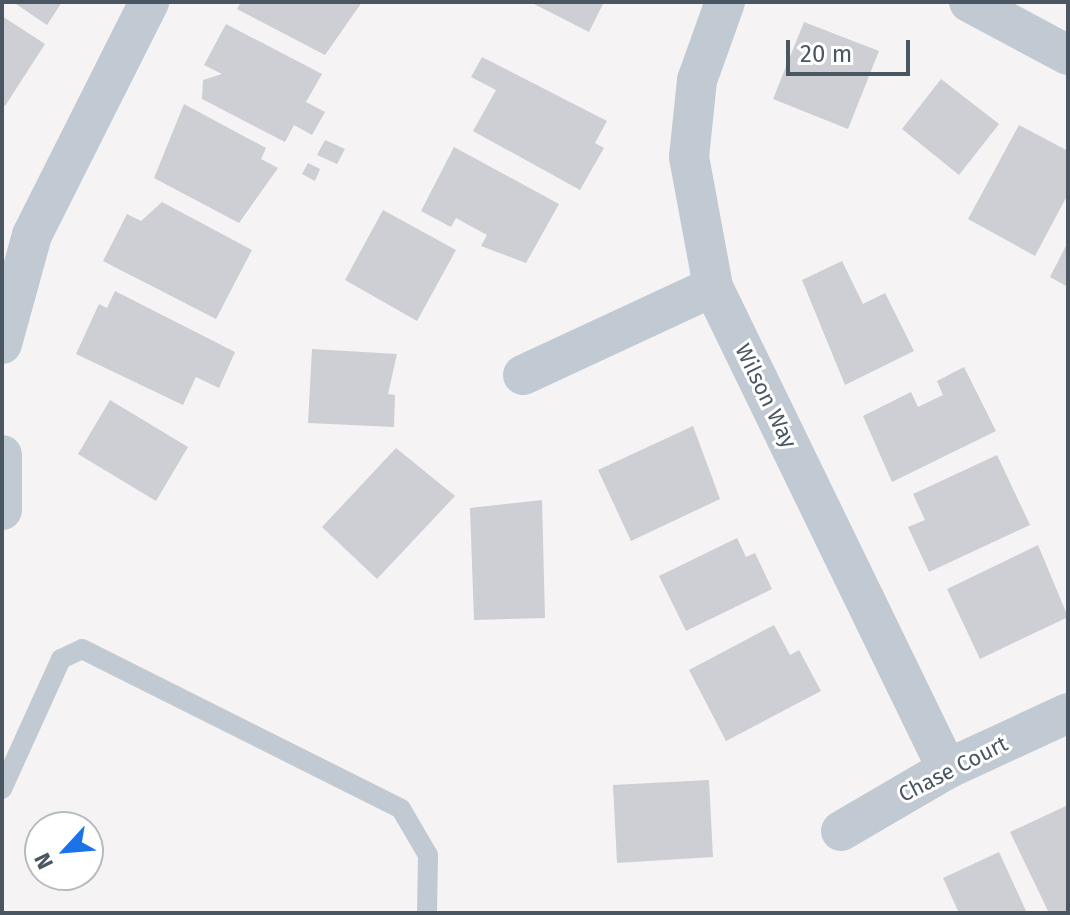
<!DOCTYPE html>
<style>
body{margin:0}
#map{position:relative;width:1070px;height:915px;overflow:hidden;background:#f5f3f3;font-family:"Fira Sans",sans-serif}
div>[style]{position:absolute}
.building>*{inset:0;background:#cdcfd5}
.service>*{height:20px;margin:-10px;padding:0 10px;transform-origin:10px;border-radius:10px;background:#c1cad2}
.minor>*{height:40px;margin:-20px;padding:0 20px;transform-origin:20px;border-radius:20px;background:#c1cad2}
span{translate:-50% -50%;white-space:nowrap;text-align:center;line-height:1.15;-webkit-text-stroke:6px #fff;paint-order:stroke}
.street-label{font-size:22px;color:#4a5661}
.frame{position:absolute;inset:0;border:4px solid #4a5661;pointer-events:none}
.north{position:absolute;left:24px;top:811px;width:80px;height:80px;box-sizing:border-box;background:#fff;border:2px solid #b7bbc0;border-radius:50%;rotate:244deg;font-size:22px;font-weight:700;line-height:32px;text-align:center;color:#4a5661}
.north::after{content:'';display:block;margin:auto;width:28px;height:36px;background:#1a73e8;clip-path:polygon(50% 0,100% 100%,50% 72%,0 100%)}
.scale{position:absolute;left:786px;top:40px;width:124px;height:36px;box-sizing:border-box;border:4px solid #4a5661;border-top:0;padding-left:10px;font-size:24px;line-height:28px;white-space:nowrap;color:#4a5661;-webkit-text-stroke:6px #fff;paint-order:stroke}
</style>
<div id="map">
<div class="building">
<div style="clip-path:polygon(13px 2px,62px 2px,47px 25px)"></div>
<div style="clip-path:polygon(241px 2px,362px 2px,325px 55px,237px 9px)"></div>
<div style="clip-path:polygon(530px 2px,604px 2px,589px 32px)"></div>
<div style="clip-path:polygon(2px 16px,45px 44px,5px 106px,2px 104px)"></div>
<div style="clip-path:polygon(804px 22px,879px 51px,848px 129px,773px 99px)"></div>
<div style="clip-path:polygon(226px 24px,322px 74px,306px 102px,325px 112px,312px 135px,294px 125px,285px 142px,202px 99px,203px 80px,222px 74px,204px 65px)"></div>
<div style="clip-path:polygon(482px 57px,607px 121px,595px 143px,604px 148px,580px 190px,473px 131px,496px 90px,471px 77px)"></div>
<div style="clip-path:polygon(941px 79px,999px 124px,959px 175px,902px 129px)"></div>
<div style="clip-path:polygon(184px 104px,266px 148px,261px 159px,278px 168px,239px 223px,154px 178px)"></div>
<div style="clip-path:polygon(1019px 125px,1068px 151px,1068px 194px,1035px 256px,968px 219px)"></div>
<div style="clip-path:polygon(325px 140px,345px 149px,337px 164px,317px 155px)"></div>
<div style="clip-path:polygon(454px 147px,559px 204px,526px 263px,481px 246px,487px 235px,456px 218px,451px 227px,421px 211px)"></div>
<div style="clip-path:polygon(308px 163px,320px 169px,315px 181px,302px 174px)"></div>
<div style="clip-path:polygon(162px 202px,252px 250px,216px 319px,103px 261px,127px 214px,141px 221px)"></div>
<div style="clip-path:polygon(383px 210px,456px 250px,417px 321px,345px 280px)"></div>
<div style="clip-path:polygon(1068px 242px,1068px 287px,1050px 277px)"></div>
<div style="clip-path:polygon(842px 261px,863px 304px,885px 293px,914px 351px,845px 385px,802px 280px)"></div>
<div style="clip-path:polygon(115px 291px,235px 352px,219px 388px,196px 377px,183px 405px,76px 354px,99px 304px,107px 308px)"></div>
<div style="clip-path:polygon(312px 349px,397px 354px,388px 394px,395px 395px,394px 427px,308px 423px)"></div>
<div style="clip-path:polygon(964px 367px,996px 431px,892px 482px,863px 416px,911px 392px,918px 407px,943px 395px,937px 381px)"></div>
<div style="clip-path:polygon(110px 400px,188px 447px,156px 501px,78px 454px)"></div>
<div style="clip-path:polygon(693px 426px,720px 499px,631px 541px,598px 470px)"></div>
<div style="clip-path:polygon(396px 448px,455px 496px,377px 579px,322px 527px)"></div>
<div style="clip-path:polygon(997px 455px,1030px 525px,929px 572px,908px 527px,925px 520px,913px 494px)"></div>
<div style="clip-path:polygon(542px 500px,545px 618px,474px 620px,470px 508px)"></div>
<div style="clip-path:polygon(737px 538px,746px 557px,755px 553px,772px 589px,686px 631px,659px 576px)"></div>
<div style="clip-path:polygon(1038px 545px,1068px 617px,980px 659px,947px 589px)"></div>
<div style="clip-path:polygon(774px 625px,790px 655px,799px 650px,821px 691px,726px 741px,689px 670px)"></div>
<div style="clip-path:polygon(709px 780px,713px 857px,617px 863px,613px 785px)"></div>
<div style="clip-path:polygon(1068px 805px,1068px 913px,1049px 913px,1010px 832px)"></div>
<div style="clip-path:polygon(999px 852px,1027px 913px,959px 913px,943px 878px)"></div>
</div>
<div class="service">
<div style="left:2px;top:789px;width:143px;rotate:-65.6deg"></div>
<div style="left:61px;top:659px;width:23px;rotate:-25deg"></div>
<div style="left:82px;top:649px;width:357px;rotate:26.6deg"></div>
<div style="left:401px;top:809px;width:53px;rotate:59.6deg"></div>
<div style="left:428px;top:855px;width:58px;rotate:91deg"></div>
</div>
<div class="minor">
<div style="left:725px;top:2px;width:83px;rotate:109.7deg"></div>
<div style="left:697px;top:80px;width:77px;rotate:95.9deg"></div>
<div style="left:689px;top:157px;width:132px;rotate:79.5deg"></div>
<div style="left:713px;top:287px;width:536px;rotate:64.1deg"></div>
<div style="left:969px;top:2px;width:112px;rotate:28.2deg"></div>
<div style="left:2px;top:344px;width:113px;rotate:-74.6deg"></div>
<div style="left:32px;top:235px;width:261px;rotate:-63.3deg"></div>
<div style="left:523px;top:375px;width:209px;rotate:-24.9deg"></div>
<div style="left:2px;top:455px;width:55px;rotate:90deg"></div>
<div style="left:841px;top:831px;width:123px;rotate:-30.3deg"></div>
<div style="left:947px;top:769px;width:133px;rotate:-24.8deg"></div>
</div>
<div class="street-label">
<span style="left:766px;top:396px;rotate:64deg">Wilson Way</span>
<span style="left:953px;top:769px;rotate:-27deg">Chase Court</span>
</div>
<div class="frame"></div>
<div class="north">N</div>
<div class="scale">20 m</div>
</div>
